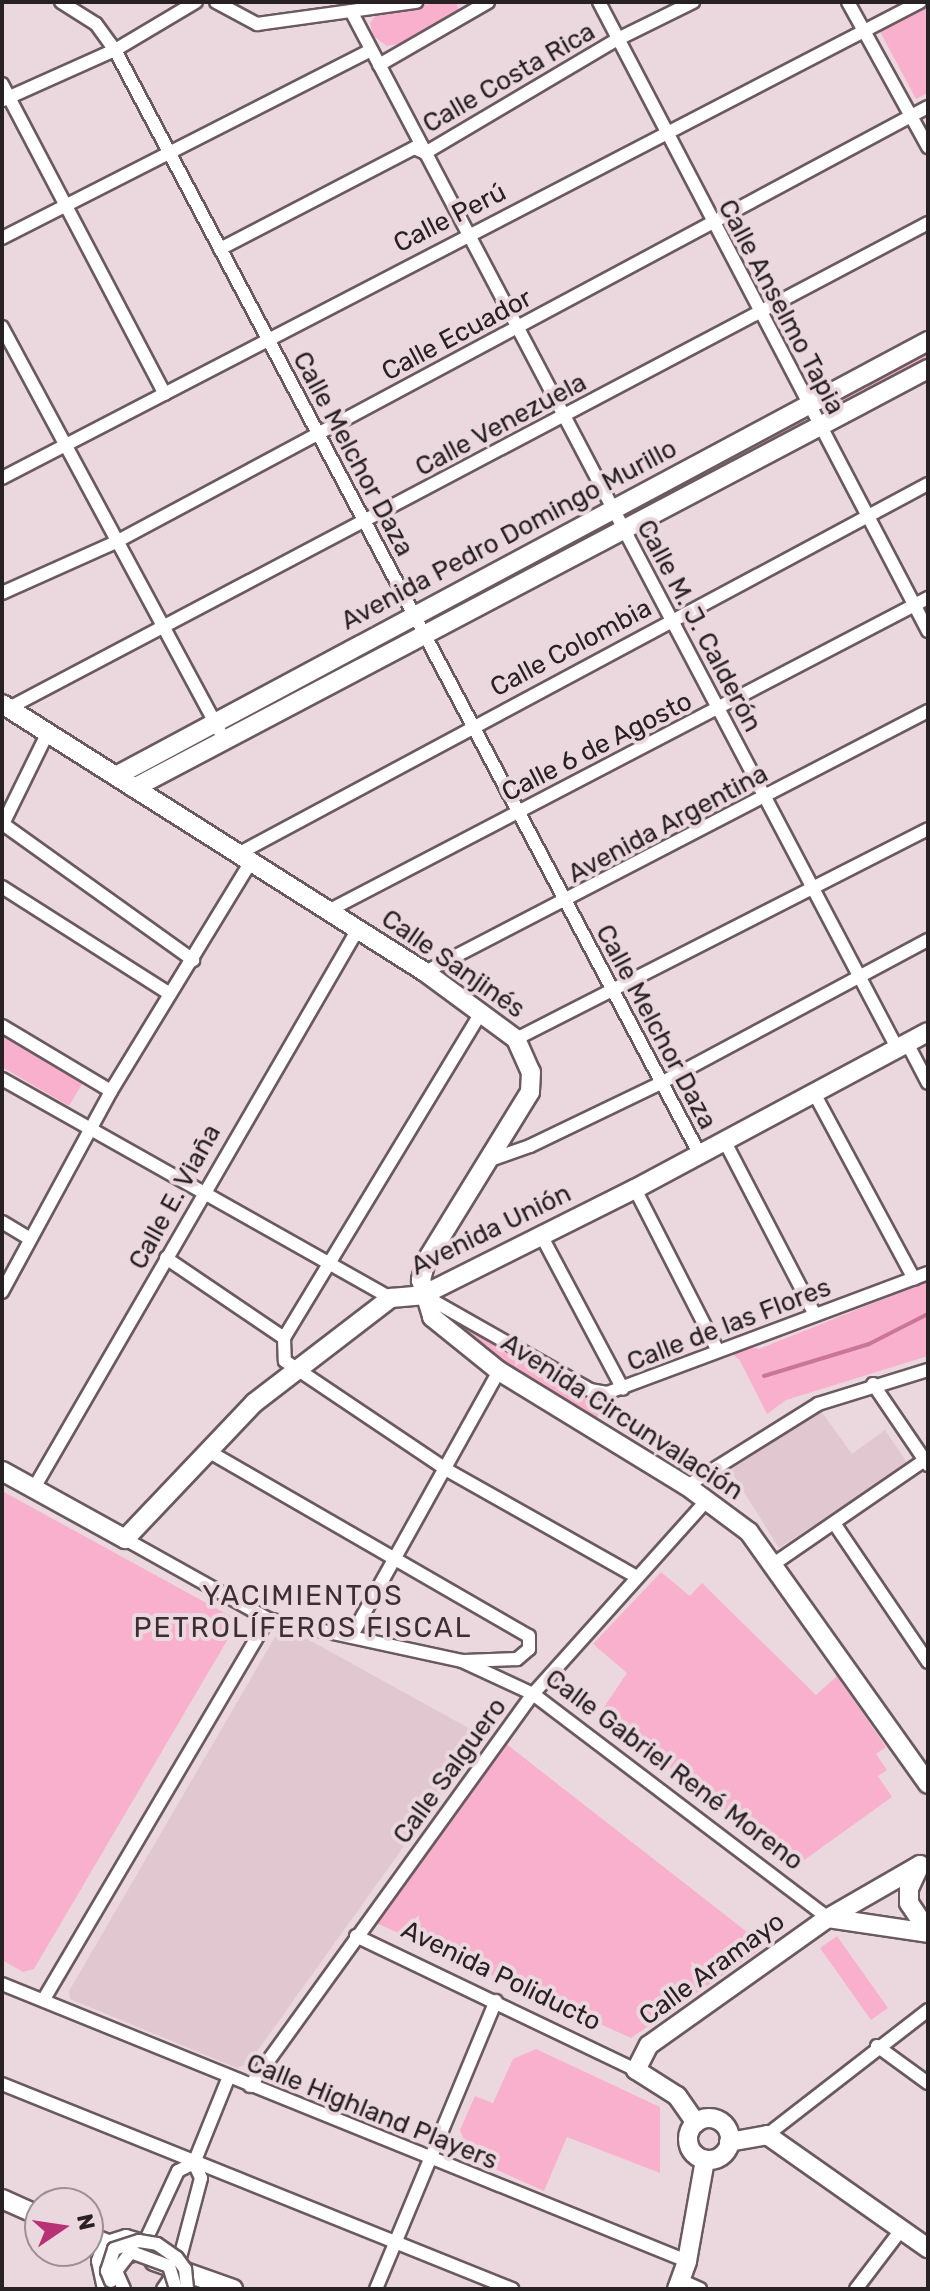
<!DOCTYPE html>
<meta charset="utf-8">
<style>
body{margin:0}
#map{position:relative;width:930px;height:2291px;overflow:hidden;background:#ebd8df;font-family:Rubik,sans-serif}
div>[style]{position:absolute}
.built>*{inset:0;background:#e1c7d0}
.green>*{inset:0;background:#f9b0cc}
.stream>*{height:4px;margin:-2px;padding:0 2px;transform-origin:2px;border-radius:2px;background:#ca7699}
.roads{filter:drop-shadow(2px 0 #6a5a60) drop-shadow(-2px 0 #6a5a60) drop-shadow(0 2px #6a5a60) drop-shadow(0 -2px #6a5a60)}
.street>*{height:12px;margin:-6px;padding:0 6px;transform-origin:6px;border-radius:6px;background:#fff}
.secondary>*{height:18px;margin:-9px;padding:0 9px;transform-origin:9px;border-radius:9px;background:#fff}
.secondary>.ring{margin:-9px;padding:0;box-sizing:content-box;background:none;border:18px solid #fff;border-radius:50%}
.bridges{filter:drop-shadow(2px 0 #6a5a60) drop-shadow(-2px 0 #6a5a60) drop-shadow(0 2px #6a5a60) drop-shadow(0 -2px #6a5a60)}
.street-bridge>*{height:12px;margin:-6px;padding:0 6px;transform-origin:6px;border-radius:6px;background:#fff}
span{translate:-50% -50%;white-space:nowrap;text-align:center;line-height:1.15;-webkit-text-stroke:8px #ebd8df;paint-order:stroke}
.street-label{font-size:26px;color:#282124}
.neighbourhood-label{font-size:28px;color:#3d2e34;letter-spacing:2px}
.frame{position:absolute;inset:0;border:4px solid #282124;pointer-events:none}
.north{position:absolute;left:24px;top:2187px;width:80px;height:80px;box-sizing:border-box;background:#ebd8df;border:2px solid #9d8f94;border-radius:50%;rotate:77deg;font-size:22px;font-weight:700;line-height:32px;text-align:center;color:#282124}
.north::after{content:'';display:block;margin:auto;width:28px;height:36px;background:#b73174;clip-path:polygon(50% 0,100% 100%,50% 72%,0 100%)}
</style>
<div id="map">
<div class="built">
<div style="clip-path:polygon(821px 1411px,852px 1454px,885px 1430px,908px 1464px,779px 1548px,730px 1470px)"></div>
<div style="clip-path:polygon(282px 1625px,483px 1736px,248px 2064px,237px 2068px,70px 1999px,69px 1991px)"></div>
</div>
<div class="green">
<div style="clip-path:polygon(446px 2px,456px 2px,459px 11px,403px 43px,387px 46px,373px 36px,370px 23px,379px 11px)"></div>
<div style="clip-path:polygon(928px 2px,928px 93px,916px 99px,878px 28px)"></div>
<div style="clip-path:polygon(928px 348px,928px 361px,829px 414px,823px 404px)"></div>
<div style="clip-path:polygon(802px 416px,807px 426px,630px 520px,624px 511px)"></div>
<div style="clip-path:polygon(608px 520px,613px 529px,436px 624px,430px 615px)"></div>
<div style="clip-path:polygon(2px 1033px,84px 1081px,69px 1106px,2px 1067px)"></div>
<div style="clip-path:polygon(928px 1281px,928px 1356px,786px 1400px,767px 1414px,739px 1359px,730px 1353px,747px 1346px,759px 1349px)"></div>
<div style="clip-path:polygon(456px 1318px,600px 1407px,596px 1423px,463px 1340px)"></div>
<div style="clip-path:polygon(2px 1491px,232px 1617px,235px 1627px,34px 1969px,23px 1972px,2px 1960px)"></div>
<div style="clip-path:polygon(661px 1572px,690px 1596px,702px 1583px,816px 1695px,837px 1676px,886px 1747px,876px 1754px,887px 1770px,878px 1776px,892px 1797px,796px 1866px,600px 1713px,627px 1673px,593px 1644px)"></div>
<div style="clip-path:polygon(505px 1743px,765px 1946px,631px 2038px,376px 1923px)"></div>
<div style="clip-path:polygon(837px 1936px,888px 2008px,871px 2020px,820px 1948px)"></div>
<div style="clip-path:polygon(536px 2049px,660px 2107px,660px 2173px,567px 2137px,544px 2191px,470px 2158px,460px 2130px,475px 2096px,493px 2103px,513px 2059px)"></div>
</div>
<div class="stream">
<div style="left:764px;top:1376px;width:110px;rotate:-16.9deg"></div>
<div style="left:869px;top:1344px;width:66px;rotate:-27deg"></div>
</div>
<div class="roads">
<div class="street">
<div style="left:61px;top:2px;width:41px;rotate:32.2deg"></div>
<div style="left:96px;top:24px;width:32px;rotate:54deg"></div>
<div style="left:115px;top:50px;width:1250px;rotate:62.1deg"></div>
<div style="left:216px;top:2px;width:47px;rotate:28.2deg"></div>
<div style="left:257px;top:24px;width:161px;rotate:-7.9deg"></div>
<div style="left:599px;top:2px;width:710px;rotate:62.39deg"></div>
<div style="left:848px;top:2px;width:166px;rotate:61.1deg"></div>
<div style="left:351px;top:11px;width:1172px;rotate:62.23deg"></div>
<div style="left:379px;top:65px;width:126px;rotate:-30deg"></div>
<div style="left:2px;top:84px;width:350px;rotate:62.3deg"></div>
<div style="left:3px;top:100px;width:123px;rotate:-24.1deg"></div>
<div style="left:115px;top:50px;width:94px;rotate:-30.7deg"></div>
<div style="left:2px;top:238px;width:414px;rotate:-27deg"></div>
<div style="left:220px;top:249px;width:219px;rotate:-27.5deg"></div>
<div style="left:414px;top:148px;width:12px;rotate:24deg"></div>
<div style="left:425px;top:153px;width:224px;rotate:-30.6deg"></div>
<div style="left:618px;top:39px;width:84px;rotate:-26.3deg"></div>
<div style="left:2px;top:327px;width:470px;rotate:61.7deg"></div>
<div style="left:2px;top:478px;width:1034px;rotate:-27.41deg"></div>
<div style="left:2px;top:593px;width:125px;rotate:-24.1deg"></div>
<div style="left:116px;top:542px;width:921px;rotate:-28.18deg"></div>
<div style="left:9px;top:708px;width:1039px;rotate:-27.82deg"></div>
<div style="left:3px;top:824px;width:234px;rotate:35.6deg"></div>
<div style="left:2px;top:826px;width:105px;rotate:-63.9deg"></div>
<div style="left:236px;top:855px;width:785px;rotate:-28.2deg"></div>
<div style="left:2px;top:887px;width:199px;rotate:32.5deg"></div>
<div style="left:328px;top:911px;width:677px;rotate:-27.55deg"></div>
<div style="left:425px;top:972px;width:567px;rotate:-27.42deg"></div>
<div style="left:482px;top:1011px;width:382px;rotate:121.2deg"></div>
<div style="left:284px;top:1338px;width:23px;rotate:88deg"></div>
<div style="left:285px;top:1361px;width:195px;rotate:33.9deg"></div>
<div style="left:447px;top:1470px;width:218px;rotate:29.4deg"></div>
<div style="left:2px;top:1026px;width:127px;rotate:30.8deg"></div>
<div style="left:516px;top:1039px;width:462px;rotate:-27deg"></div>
<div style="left:907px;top:1043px;width:45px;rotate:62.3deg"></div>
<div style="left:2px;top:1079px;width:446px;rotate:29.4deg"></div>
<div style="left:814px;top:1093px;width:211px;rotate:61.7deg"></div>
<div style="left:725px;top:1142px;width:195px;rotate:62.5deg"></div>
<div style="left:490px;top:1160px;width:42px;rotate:-19.3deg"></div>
<div style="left:530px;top:1146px;width:145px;rotate:-25.7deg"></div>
<div style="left:661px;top:1083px;width:303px;rotate:-28.2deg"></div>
<div style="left:635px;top:1189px;width:182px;rotate:62.9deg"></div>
<div style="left:2px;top:1222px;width:33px;rotate:31deg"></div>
<div style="left:541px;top:1235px;width:174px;rotate:62deg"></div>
<div style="left:166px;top:1258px;width:143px;rotate:34.1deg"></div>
<div style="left:2px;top:1292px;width:229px;rotate:-61.5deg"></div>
<div style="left:111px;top:1091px;width:268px;rotate:-58.6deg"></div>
<div style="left:423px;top:1295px;width:192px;rotate:29.6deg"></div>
<div style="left:590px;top:1390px;width:17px;rotate:10deg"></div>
<div style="left:607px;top:1393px;width:343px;rotate:-20.5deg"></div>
<div style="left:873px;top:1384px;width:98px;rotate:55.8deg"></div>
<div style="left:208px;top:1451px;width:370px;rotate:30deg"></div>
<div style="left:529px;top:1636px;width:13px;rotate:90deg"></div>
<div style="left:529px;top:1649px;width:16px;rotate:140deg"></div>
<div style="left:517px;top:1659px;width:53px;rotate:177.8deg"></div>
<div style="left:687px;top:1486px;width:155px;rotate:-32deg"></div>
<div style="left:818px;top:1404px;width:115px;rotate:-17.2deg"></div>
<div style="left:34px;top:1488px;width:646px;rotate:-59.9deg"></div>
<div style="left:836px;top:1526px;width:164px;rotate:55.9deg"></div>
<div style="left:125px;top:1539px;width:164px;rotate:29.2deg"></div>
<div style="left:268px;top:1619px;width:198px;rotate:12.2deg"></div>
<div style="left:462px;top:1661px;width:78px;rotate:24.9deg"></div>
<div style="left:533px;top:1694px;width:370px;rotate:37.2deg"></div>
<div style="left:775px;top:1563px;width:182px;rotate:-34.5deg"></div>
<div style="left:352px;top:1635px;width:302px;rotate:-60.9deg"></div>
<div style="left:356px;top:1936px;width:310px;rotate:25.6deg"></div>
<div style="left:2px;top:1984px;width:739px;rotate:22.02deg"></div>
<div style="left:44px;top:1999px;width:441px;rotate:-59.5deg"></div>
<div style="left:877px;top:2046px;width:63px;rotate:36deg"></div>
<div style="left:2px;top:2084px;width:550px;rotate:21.9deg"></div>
<div style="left:250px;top:2086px;width:483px;rotate:-54.2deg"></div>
<div style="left:533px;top:1694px;width:261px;rotate:-48.1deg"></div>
<div style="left:767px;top:2135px;width:204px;rotate:-37.8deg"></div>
<div style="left:145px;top:2242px;width:78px;rotate:-65.1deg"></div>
<div style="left:178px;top:2171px;width:18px;rotate:-27deg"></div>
<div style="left:194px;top:2163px;width:91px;rotate:-68deg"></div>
<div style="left:680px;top:2280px;width:22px;rotate:24deg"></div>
<div style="left:104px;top:2289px;width:29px;rotate:-102deg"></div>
<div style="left:98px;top:2261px;width:19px;rotate:-72deg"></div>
<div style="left:104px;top:2243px;width:23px;rotate:-18deg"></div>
<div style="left:126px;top:2236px;width:18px;rotate:16deg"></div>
<div style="left:163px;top:2289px;width:24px;rotate:-55deg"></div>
<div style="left:177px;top:2269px;width:94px;rotate:-75.2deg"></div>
<div style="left:201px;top:2178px;width:17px;rotate:-115deg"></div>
<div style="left:376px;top:2289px;width:312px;rotate:-67.4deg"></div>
<div style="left:856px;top:2289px;width:74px;rotate:-52.7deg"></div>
</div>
<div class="secondary">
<div style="left:2px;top:704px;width:501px;rotate:32.36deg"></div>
<div style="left:425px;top:972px;width:113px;rotate:36.4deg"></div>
<div style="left:516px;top:1039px;width:36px;rotate:66deg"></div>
<div style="left:531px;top:1072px;width:20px;rotate:93deg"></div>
<div style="left:530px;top:1092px;width:198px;rotate:121.6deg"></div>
<div style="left:426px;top:1261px;width:20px;rotate:105deg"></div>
<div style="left:421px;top:1280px;width:39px;rotate:73deg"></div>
<div style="left:432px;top:1317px;width:86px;rotate:38.9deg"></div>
<div style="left:499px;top:1371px;width:220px;rotate:31.5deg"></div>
<div style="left:687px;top:1486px;width:77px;rotate:36.6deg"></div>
<div style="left:749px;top:1532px;width:309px;rotate:54.6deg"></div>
<div style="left:116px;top:776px;width:921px;rotate:-28.18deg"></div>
<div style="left:134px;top:788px;width:898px;rotate:-27.82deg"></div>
<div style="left:2px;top:1471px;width:141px;rotate:28.9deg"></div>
<div style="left:125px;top:1539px;width:187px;rotate:-46.5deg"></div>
<div style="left:254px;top:1403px;width:173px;rotate:-37.5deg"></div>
<div style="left:391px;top:1298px;width:32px;rotate:-5deg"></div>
<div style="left:423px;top:1295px;width:237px;rotate:-26.6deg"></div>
<div style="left:635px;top:1189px;width:332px;rotate:-28.2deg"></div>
<div style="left:920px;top:1865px;width:26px;rotate:115deg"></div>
<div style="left:909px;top:1889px;width:14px;rotate:90deg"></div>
<div style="left:909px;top:1903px;width:34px;rotate:56deg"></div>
<div style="left:828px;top:1918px;width:101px;rotate:8.5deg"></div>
<div class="ring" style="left:688px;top:2118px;width:24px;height:24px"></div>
<div style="left:696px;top:2123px;width:33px;rotate:-125deg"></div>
<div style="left:677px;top:2096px;width:49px;rotate:-147.6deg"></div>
<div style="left:636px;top:2070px;width:28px;rotate:-63deg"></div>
<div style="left:649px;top:2045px;width:219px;rotate:-35.4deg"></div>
<div style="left:828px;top:1918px;width:106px;rotate:-29.9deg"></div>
<div style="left:729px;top:2142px;width:39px;rotate:-10deg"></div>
<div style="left:767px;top:2135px;width:197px;rotate:35.1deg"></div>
<div style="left:2px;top:2199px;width:42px;rotate:24.1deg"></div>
<div style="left:88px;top:2236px;width:45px;rotate:22deg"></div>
<div style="left:154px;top:2261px;width:84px;rotate:19.5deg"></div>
<div style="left:677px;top:2289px;width:30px;rotate:-70deg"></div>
<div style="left:687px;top:2261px;width:103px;rotate:-79.9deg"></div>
</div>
</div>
<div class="bridges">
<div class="street-bridge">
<div style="left:111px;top:2281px;width:11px;rotate:-112deg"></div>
<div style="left:107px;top:2271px;width:23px;rotate:-72deg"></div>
<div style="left:114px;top:2249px;width:26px;rotate:-18deg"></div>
<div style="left:139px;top:2241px;width:18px;rotate:9deg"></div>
<div style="left:157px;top:2244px;width:24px;rotate:35deg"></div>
<div style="left:177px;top:2258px;width:14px;rotate:54deg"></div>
<div style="left:185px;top:2269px;width:20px;rotate:84deg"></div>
<div style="left:124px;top:2289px;width:20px;rotate:-114deg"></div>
<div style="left:116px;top:2271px;width:24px;rotate:-52deg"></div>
<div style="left:131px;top:2252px;width:40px;rotate:20.2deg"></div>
<div style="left:169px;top:2266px;width:21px;rotate:73deg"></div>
</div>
</div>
<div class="street-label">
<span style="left:509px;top:78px;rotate:-30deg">Calle Costa Rica</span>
<span style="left:450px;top:218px;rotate:-27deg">Calle Perú</span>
<span style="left:781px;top:307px;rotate:62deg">Calle Anselmo Tapia</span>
<span style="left:457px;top:335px;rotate:-28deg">Calle Ecuador</span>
<span style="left:501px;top:425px;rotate:-28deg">Calle Venezuela</span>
<span style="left:353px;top:454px;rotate:62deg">Calle Melchor Daza</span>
<span style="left:509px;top:535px;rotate:-28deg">Avenida Pedro Domingo Murillo</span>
<span style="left:699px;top:626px;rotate:62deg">Calle M. J. Calderón</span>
<span style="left:571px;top:648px;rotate:-28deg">Calle Colombia</span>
<span style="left:597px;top:747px;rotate:-27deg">Calle 6 de Agosto</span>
<span style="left:668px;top:824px;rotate:-28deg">Avenida Argentina</span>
<span style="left:453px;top:964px;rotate:35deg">Calle Sanjinés</span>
<span style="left:656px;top:1027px;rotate:62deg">Calle Melchor Daza</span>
<span style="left:175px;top:1197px;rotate:-61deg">Calle E. Viaña</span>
<span style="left:491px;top:1230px;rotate:-26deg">Avenida Unión</span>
<span style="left:729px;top:1325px;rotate:-21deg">Calle de las Flores</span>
<span style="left:622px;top:1417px;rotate:33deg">Avenida Circunvalación</span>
<span style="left:674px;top:1770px;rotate:37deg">Calle Gabriel René Moreno</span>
<span style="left:450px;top:1771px;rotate:-54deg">Calle Salguero</span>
<span style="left:712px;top:1969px;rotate:-36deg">Calle Aramayo</span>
<span style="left:501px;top:1976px;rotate:26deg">Avenida Poliducto</span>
<span style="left:372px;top:2112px;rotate:22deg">Calle Highland Players</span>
</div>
<div class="neighbourhood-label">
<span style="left:303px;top:1612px">YACIMIENTOS<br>PETROLÍFEROS FISCAL</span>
</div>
<div class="frame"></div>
<div class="north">N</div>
</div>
